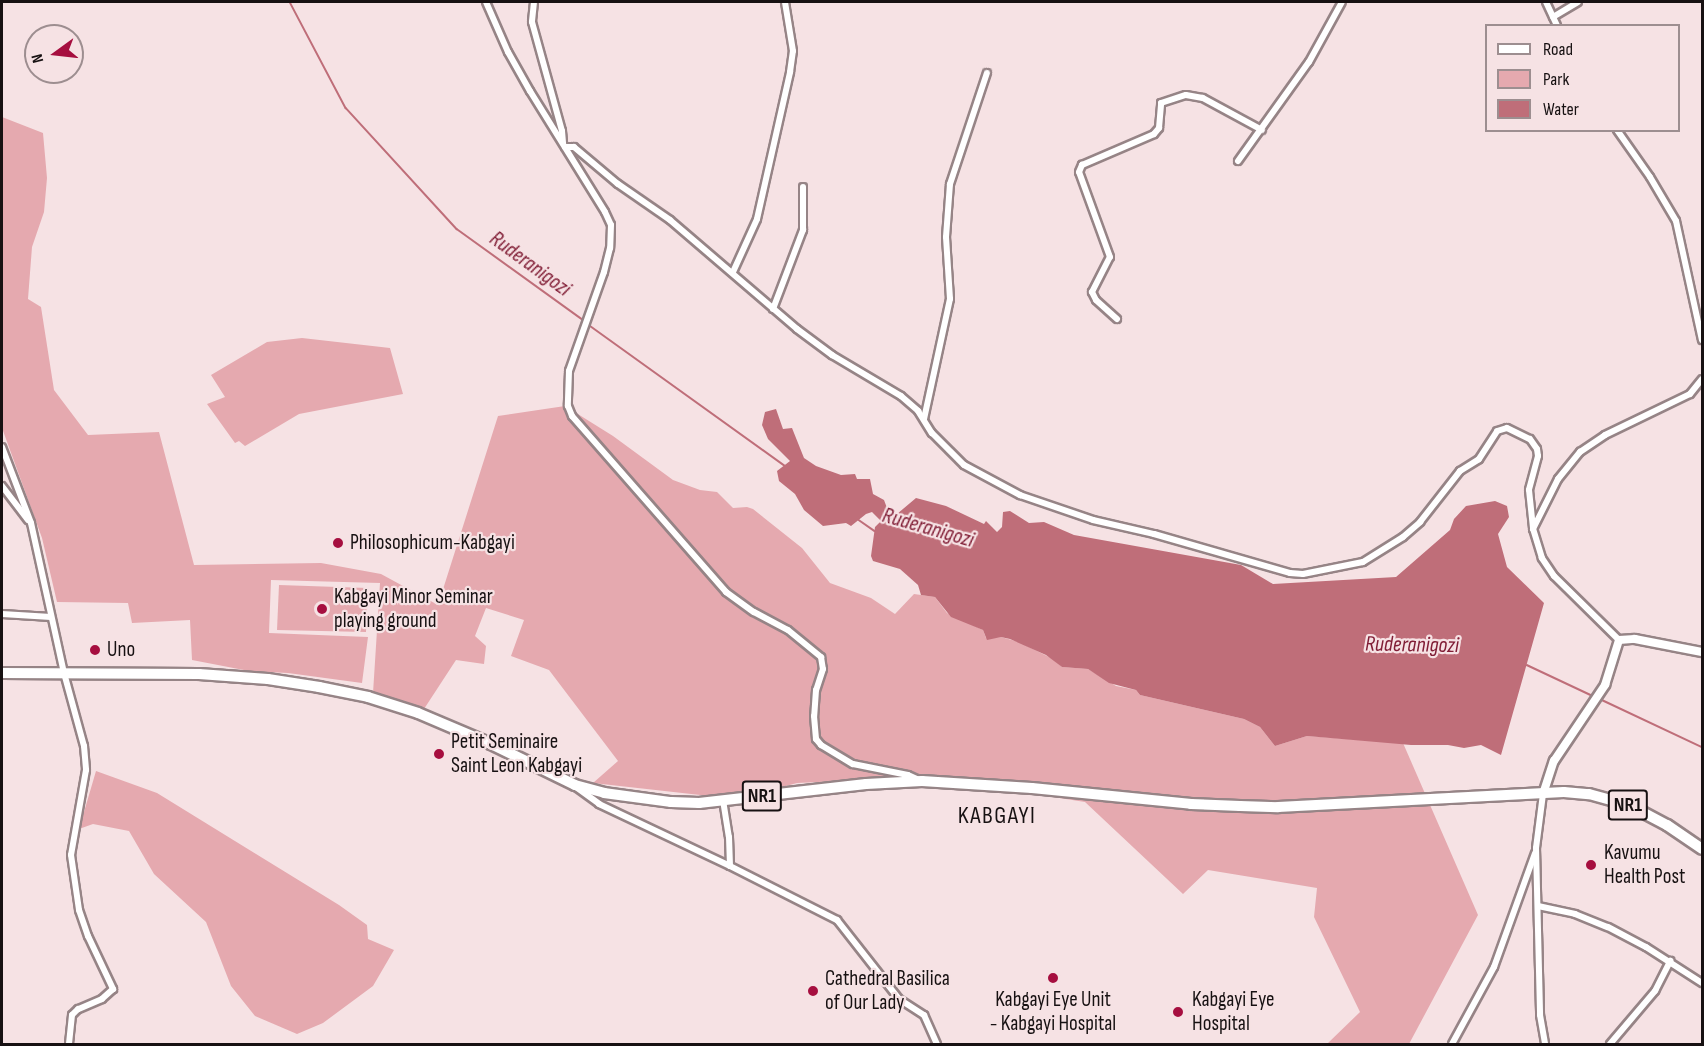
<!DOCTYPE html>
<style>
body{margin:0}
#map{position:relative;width:1704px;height:1046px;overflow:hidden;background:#f6e2e4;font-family:"Sofia Sans Condensed",sans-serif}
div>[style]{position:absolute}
.green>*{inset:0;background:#e5a9af}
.water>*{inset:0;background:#bf6e79}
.stream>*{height:1.5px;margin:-0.75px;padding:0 0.75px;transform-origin:0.75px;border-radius:0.75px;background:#bf6e79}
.roads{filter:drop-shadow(2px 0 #968486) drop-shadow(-2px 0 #968486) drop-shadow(0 2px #968486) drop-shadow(0 -2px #968486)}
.street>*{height:6px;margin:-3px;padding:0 3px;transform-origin:3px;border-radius:3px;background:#fff}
.secondary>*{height:8px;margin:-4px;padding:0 4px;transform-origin:4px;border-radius:4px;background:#fff}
.highway>*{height:10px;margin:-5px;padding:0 5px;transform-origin:5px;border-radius:5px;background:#fff}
.dots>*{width:16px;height:16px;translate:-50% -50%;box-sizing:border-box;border:3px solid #f6e2e4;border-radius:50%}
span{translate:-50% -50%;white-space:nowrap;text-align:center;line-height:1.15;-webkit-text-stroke:4.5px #f6e2e4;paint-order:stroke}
.shield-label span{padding:2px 4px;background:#f6e2e4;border:2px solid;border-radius:4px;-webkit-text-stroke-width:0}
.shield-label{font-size:20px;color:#171112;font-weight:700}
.poi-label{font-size:21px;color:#171112}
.left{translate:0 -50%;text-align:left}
.water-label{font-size:22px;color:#811e36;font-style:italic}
.quarter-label{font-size:24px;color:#171112;letter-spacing:1.5px}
.frame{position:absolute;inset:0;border:3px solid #171112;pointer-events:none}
.legend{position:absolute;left:1485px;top:24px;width:195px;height:108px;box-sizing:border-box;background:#f6e2e4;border:2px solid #9d8e90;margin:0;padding:8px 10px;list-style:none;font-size:18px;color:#171112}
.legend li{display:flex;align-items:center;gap:12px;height:30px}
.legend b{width:30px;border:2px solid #9d8e90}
.north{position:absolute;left:24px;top:24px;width:60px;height:60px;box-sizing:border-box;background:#f6e2e4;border:2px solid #9d8e90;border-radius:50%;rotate:255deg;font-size:16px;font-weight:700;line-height:24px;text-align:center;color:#171112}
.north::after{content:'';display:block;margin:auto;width:21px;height:27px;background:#a60e3f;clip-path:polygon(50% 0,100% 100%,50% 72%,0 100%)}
</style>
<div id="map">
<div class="green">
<div style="clip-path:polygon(2px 117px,43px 133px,47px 178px,44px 212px,32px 247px,28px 299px,41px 307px,54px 390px,88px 435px,159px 432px,194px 565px,321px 563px,381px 574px,438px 605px,498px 416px,565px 406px,613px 436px,673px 480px,700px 490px,717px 492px,733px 508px,747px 507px,753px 509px,802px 548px,830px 583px,871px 598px,895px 614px,914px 594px,935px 597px,947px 613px,983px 630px,986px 638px,1001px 637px,1019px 642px,1053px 659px,1062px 667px,1088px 669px,1116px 686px,1136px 690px,1140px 695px,1244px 719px,1260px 727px,1275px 746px,1307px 736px,1403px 743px,1478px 915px,1409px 1044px,1327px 1044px,1360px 1012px,1314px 917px,1317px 888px,1208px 870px,1183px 894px,1085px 802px,925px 777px,797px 783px,736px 799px,593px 783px,618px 761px,549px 670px,511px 656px,524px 620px,486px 608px,475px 636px,486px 646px,484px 664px,456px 660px,424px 709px,373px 693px,380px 583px,271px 580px,269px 633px,368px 637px,362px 683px,288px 673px,249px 671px,192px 660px,190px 620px,132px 623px,128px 603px,57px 602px,42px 538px,2px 428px)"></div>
<div style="clip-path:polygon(302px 338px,390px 348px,403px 394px,299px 414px,245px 446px,239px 441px,235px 443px,207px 404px,225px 397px,211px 375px,267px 342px)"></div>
<div style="clip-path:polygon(279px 585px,367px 588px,366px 632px,277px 630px)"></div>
<div style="clip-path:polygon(96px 771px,157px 793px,339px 905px,367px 925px,368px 939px,394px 950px,373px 986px,323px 1023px,297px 1034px,255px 1016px,231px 986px,206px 922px,154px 874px,129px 831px,93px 824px,79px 829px)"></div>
</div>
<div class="water">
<div style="clip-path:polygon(776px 409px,783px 429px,792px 428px,804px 458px,816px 466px,841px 475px,855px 474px,857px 479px,870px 479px,873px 494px,884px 500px,887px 508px,897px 514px,916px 498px,946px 506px,984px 524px,986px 521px,997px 532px,1002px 527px,1003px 512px,1010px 511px,1029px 523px,1044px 522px,1074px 535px,1241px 565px,1273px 584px,1396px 577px,1450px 530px,1454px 519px,1466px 506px,1495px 501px,1507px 506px,1509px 517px,1498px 534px,1507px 567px,1544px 603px,1501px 755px,1481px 745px,1464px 748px,1448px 745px,1411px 745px,1307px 736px,1275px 746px,1260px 727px,1244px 719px,1140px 695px,1136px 690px,1109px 683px,1088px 669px,1062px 667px,1046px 655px,1010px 639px,1001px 637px,987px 640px,983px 630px,951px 617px,935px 597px,921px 595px,918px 585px,900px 569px,873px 561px,871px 556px,875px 527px,881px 521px,872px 512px,866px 514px,851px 526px,846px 523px,823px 526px,804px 510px,795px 494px,779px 481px,777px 471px,790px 461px,768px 439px,762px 425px,765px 412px)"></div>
</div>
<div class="stream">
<div style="left:290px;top:2px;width:120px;rotate:62.2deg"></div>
<div style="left:346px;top:108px;width:164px;rotate:47.5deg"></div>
<div style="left:457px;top:229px;width:155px;rotate:35.8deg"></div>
<div style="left:589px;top:325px;width:241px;rotate:35.7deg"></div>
<div style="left:859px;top:520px;width:19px;rotate:35deg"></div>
<div style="left:1527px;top:665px;width:73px;rotate:25.2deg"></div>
<div style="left:1600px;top:699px;width:113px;rotate:25.2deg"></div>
</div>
<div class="roads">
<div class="street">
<div style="left:486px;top:2px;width:55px;rotate:66.3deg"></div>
<div style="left:508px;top:52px;width:45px;rotate:60.6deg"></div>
<div style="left:530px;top:91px;width:142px;rotate:58.2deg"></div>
<div style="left:605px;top:212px;width:14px;rotate:65deg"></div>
<div style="left:611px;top:225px;width:23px;rotate:92deg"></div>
<div style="left:610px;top:248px;width:25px;rotate:104deg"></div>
<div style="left:604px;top:272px;width:105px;rotate:109.5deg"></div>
<div style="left:569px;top:371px;width:35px;rotate:92deg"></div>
<div style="left:568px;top:406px;width:11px;rotate:68deg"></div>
<div style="left:572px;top:416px;width:234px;rotate:48.8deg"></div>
<div style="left:726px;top:592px;width:34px;rotate:36deg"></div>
<div style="left:754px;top:612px;width:38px;rotate:28deg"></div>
<div style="left:788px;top:630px;width:43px;rotate:39.3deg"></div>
<div style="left:821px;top:657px;width:12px;rotate:81deg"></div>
<div style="left:823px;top:669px;width:22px;rotate:108deg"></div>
<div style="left:816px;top:690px;width:26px;rotate:94deg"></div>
<div style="left:814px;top:716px;width:23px;rotate:85deg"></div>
<div style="left:816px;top:739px;width:8px;rotate:50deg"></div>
<div style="left:821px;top:745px;width:37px;rotate:31deg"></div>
<div style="left:853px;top:764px;width:56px;rotate:11.3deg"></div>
<div style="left:908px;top:775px;width:12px;rotate:24deg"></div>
<div style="left:534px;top:2px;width:20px;rotate:96deg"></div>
<div style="left:532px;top:22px;width:113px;rotate:74.6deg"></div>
<div style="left:562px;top:131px;width:12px;rotate:85deg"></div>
<div style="left:1546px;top:2px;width:26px;rotate:65deg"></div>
<div style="left:1553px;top:17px;width:29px;rotate:-31deg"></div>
<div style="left:1617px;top:130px;width:57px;rotate:54.9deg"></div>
<div style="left:1650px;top:177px;width:51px;rotate:59.4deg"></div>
<div style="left:1676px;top:221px;width:122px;rotate:77.7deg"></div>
<div style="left:565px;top:147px;width:9px"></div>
<div style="left:574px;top:147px;width:57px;rotate:40.1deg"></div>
<div style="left:618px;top:184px;width:63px;rotate:34.7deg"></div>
<div style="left:670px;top:220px;width:167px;rotate:40.6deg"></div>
<div style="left:797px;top:329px;width:44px;rotate:36.6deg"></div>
<div style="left:832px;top:355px;width:80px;rotate:30.7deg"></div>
<div style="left:901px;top:396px;width:23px;rotate:41deg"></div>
<div style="left:918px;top:411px;width:26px;rotate:58deg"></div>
<div style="left:932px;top:433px;width:45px;rotate:45deg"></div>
<div style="left:964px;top:465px;width:64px;rotate:28.2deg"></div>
<div style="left:1020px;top:495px;width:77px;rotate:18.9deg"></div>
<div style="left:1093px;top:520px;width:63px;rotate:12.9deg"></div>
<div style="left:1154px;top:534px;width:141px;rotate:16deg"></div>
<div style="left:1290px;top:573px;width:13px;rotate:4deg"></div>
<div style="left:1303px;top:574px;width:61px;rotate:-11.3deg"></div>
<div style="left:1363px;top:562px;width:47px;rotate:-32deg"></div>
<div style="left:1403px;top:537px;width:23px;rotate:-41deg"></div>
<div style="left:1420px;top:522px;width:65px;rotate:-51.9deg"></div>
<div style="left:1460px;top:471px;width:22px;rotate:-32deg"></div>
<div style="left:1479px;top:459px;width:33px;rotate:-57deg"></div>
<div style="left:1497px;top:431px;width:10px;rotate:-17deg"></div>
<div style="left:1507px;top:428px;width:25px;rotate:26deg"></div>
<div style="left:1530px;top:439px;width:12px;rotate:55deg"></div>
<div style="left:1537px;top:449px;width:7px;rotate:82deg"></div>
<div style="left:1538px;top:456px;width:35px;rotate:105deg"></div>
<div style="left:1529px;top:490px;width:39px;rotate:84deg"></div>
<div style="left:1238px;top:161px;width:122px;rotate:-54.4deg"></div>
<div style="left:1309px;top:62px;width:68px;rotate:-61.2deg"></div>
<div style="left:733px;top:272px;width:58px;rotate:-65.6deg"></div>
<div style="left:757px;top:219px;width:151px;rotate:-77.3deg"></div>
<div style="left:790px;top:72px;width:21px;rotate:-82deg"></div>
<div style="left:793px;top:51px;width:50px;rotate:-99.3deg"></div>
<div style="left:773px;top:309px;width:85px;rotate:-69.2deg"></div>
<div style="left:803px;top:230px;width:43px;rotate:-90deg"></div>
<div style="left:1117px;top:319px;width:28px;rotate:-138deg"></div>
<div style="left:1096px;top:300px;width:9px;rotate:-117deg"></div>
<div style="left:1092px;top:292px;width:39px;rotate:-63deg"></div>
<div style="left:1110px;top:257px;width:90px;rotate:-110deg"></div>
<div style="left:1079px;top:172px;width:8px;rotate:-67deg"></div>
<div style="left:1082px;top:165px;width:78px;rotate:-23.3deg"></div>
<div style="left:1154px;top:134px;width:8px;rotate:-50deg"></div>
<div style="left:1159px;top:128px;width:25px;rotate:-85deg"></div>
<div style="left:1161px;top:103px;width:26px;rotate:-18deg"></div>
<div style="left:1186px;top:95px;width:17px;rotate:10deg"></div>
<div style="left:1203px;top:98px;width:67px;rotate:28.5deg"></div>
<div style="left:924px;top:419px;width:123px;rotate:-77.8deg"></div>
<div style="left:950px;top:299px;width:62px;rotate:-93.7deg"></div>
<div style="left:946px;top:237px;width:53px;rotate:-85.7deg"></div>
<div style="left:950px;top:184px;width:117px;rotate:-71.6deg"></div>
<div style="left:2px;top:447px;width:81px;rotate:69.1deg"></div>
<div style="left:31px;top:523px;width:154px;rotate:77.6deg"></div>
<div style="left:64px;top:673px;width:76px;rotate:74.7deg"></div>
<div style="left:84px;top:746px;width:24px;rotate:85deg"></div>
<div style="left:86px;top:770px;width:86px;rotate:100deg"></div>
<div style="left:71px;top:855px;width:56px;rotate:81.7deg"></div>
<div style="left:79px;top:910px;width:28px;rotate:71deg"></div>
<div style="left:88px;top:936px;width:59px;rotate:64.7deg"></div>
<div style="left:113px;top:989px;width:15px;rotate:138deg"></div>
<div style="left:102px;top:999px;width:26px;rotate:157deg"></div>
<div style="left:78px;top:1009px;width:8px;rotate:135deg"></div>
<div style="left:72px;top:1015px;width:29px;rotate:96deg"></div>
<div style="left:2px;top:486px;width:43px;rotate:52.6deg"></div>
<div style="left:2px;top:614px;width:49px;rotate:3.5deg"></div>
<div style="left:1619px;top:640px;width:91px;rotate:-135.4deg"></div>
<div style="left:1554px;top:576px;width:22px;rotate:-124deg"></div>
<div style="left:1542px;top:558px;width:30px;rotate:-107deg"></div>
<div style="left:1533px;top:529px;width:56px;rotate:-63.4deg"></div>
<div style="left:1558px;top:479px;width:35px;rotate:-51deg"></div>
<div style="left:1580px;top:452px;width:30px;rotate:-34deg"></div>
<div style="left:1605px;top:435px;width:94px;rotate:-25.8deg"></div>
<div style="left:1690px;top:394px;width:19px;rotate:-51deg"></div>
<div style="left:576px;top:787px;width:29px;rotate:36deg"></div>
<div style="left:599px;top:804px;width:145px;rotate:25.3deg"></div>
<div style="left:1543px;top:794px;width:54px;rotate:97.4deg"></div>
<div style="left:1536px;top:848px;width:167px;rotate:88.6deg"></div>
<div style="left:1540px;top:1015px;width:29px;rotate:80deg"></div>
<div style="left:723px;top:800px;width:37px;rotate:81deg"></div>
<div style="left:729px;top:837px;width:29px;rotate:88deg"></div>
<div style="left:730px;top:866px;width:120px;rotate:26.8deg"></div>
<div style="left:837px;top:920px;width:100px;rotate:51.9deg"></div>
<div style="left:899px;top:999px;width:30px;rotate:33deg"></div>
<div style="left:924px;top:1015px;width:32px;rotate:66deg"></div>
<div style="left:1538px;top:906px;width:38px;rotate:12deg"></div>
<div style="left:1575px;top:914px;width:35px;rotate:22deg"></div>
<div style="left:1608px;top:927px;width:43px;rotate:27.8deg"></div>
<div style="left:1646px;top:947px;width:67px;rotate:32.7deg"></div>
<div style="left:1452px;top:1044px;width:88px;rotate:-61.4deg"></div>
<div style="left:1494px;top:967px;width:121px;rotate:-70.2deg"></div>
<div style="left:1610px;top:1044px;width:70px;rotate:-49.7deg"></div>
<div style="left:1655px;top:991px;width:34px;rotate:-63deg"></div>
</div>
<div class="secondary">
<div style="left:1543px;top:794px;width:35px;rotate:-72deg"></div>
<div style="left:1554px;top:761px;width:92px;rotate:-56.1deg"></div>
<div style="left:1605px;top:685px;width:47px;rotate:-72.7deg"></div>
<div style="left:1619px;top:640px;width:16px;rotate:-4deg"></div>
<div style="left:1635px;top:639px;width:68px;rotate:11deg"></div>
</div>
<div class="highway">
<div style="left:2px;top:673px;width:197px;rotate:0.3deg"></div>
<div style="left:199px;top:674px;width:69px;rotate:4.1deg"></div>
<div style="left:268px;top:679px;width:52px;rotate:8.9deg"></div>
<div style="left:319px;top:687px;width:50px;rotate:11.5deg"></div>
<div style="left:368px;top:697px;width:52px;rotate:17.7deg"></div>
<div style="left:418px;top:713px;width:79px;rotate:23deg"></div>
<div style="left:491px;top:744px;width:93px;rotate:26deg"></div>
<div style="left:575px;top:785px;width:30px;rotate:15deg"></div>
<div style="left:604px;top:793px;width:68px;rotate:7.7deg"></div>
<div style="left:671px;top:802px;width:28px;rotate:2deg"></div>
<div style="left:699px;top:803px;width:168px;rotate:-6.5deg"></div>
<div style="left:866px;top:784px;width:56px;rotate:-3.1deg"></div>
<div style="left:922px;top:781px;width:110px;rotate:3.6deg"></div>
<div style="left:1032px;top:788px;width:160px;rotate:5.7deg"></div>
<div style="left:1191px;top:804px;width:49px;rotate:2.3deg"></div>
<div style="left:1240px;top:806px;width:38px;rotate:2deg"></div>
<div style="left:1278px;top:807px;width:286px;rotate:-3deg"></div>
<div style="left:1564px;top:792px;width:25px;rotate:5deg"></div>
<div style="left:1589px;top:794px;width:41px;rotate:15.4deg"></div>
<div style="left:1629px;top:805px;width:43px;rotate:27.8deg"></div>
<div style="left:1667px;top:825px;width:42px;rotate:34.4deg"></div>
</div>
</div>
<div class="dots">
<div style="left:338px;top:543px;background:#a60e3f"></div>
<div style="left:322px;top:609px;background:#a60e3f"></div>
<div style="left:95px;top:650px;background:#a60e3f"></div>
<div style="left:439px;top:754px;background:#a60e3f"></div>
<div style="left:1591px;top:865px;background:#a60e3f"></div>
<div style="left:1053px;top:978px;background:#a60e3f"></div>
<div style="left:813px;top:991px;background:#a60e3f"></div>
<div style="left:1178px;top:1012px;background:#a60e3f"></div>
</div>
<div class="shield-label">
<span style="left:762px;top:796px">NR1</span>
<span style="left:1628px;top:805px">NR1</span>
</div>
<div class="poi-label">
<span class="left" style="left:350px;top:543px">Philosophicum-Kabgayi</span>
<span class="left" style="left:334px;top:609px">Kabgayi Minor Seminar<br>playing ground</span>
<span class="left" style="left:107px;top:650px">Uno</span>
<span class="left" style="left:451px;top:754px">Petit Seminaire<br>Saint Leon Kabgayi</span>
<span class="left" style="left:1604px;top:865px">Kavumu<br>Health Post</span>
<span class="left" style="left:825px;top:991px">Cathedral Basilica<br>of Our Lady</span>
<span style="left:1053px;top:1012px">Kabgayi Eye Unit<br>- Kabgayi Hospital</span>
<span class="left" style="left:1192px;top:1012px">Kabgayi Eye<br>Hospital</span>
</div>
<div class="water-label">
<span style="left:530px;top:264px;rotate:36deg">Ruderanigozi</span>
<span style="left:928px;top:528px;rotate:16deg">Ruderanigozi</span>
<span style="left:1412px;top:645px;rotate:1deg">Ruderanigozi</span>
</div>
<div class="quarter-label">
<span style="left:997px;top:816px">KABGAYI</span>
</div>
<div class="frame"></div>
<ul class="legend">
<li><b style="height:8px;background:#fff"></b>Road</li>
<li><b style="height:16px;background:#e5a9af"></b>Park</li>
<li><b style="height:16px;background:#bf6e79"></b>Water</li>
</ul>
<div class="north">N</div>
</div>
